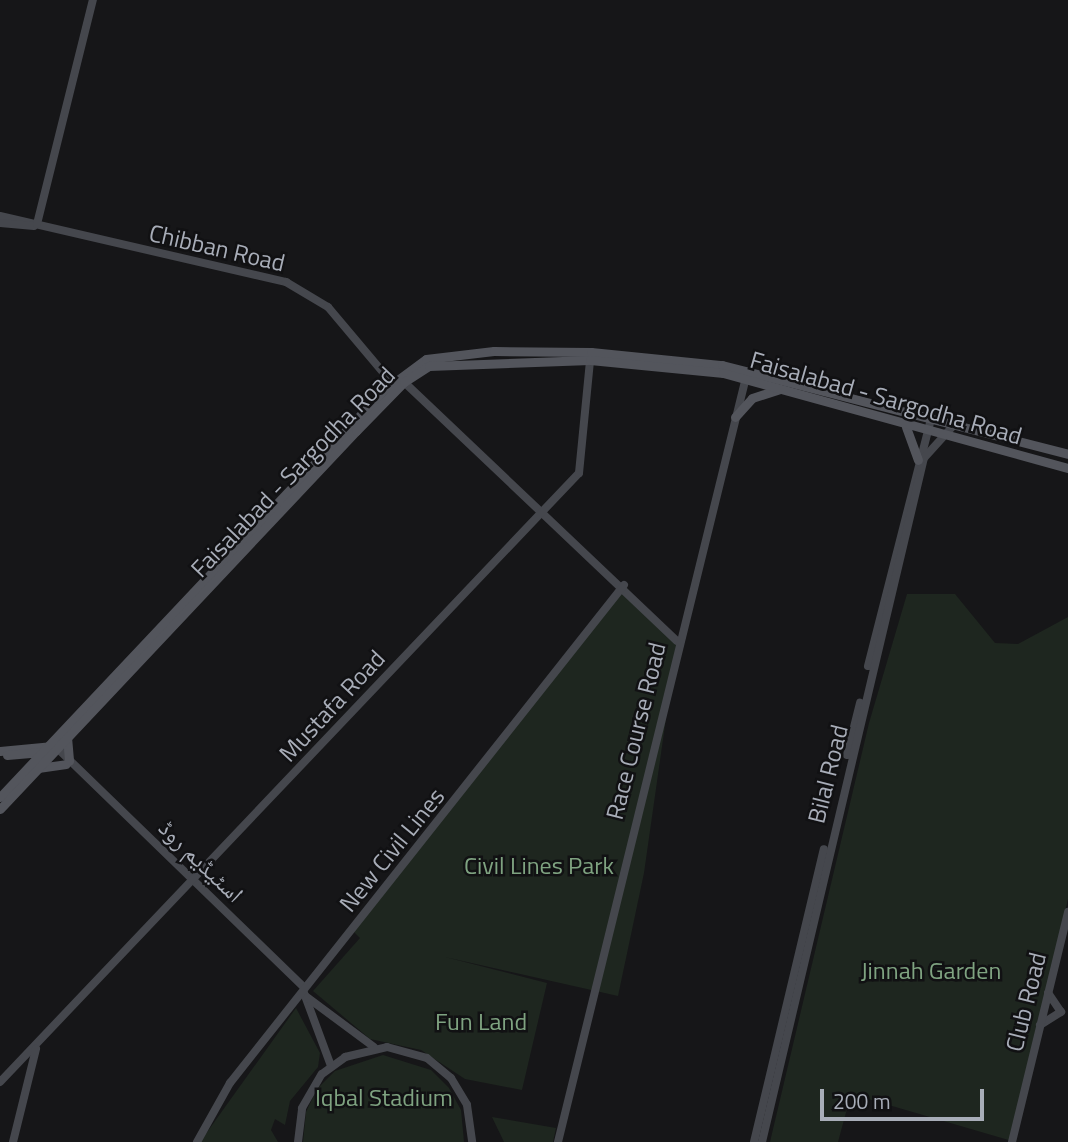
<!DOCTYPE html>
<meta charset="utf-8">
<style>
body{margin:0}
#map{position:relative;width:1068px;height:1142px;overflow:hidden;background:#161618;font-family:"Titillium Web","Noto Naskh Arabic",sans-serif}
div>[style]{position:absolute}
.green>*{inset:0;background:#1e261f}
.secondary>*{height:8px;margin:-4px;padding:0 4px;transform-origin:4px;border-radius:4px;background:#45474d}
.primary>*{height:9px;margin:-4.5px;padding:0 4.5px;transform-origin:4.5px;border-radius:4.5px;background:#53555c}
span{translate:-50% -50%;white-space:nowrap;text-align:center;line-height:1.15;-webkit-text-stroke:5px #111113;paint-order:stroke}
.street-label{font-size:24px;color:#a8adb8}
.park-label{font-size:24px;color:#7fa381}
.scale{position:absolute;left:820px;top:1089px;width:164px;height:32px;box-sizing:border-box;border:4px solid #a8adb8;border-top:0;padding-left:9px;font-size:21px;line-height:24px;white-space:nowrap;color:#a8adb8;-webkit-text-stroke:5px #111113;paint-order:stroke}
</style>
<div id="map">
<div class="green">
<div style="clip-path:polygon(624px 585px,677px 641px,644px 873px,618px 996px,445px 957px,547px 983px,522px 1090px,465px 1079px,421px 1050px,370px 1039px,313px 991px,360px 938px,352px 930px)"></div>
<div style="clip-path:polygon(907px 594px,955px 594px,995px 643px,1018px 644px,1068px 617px,1068px 899px,1012px 1141px,851px 1094px,838px 1142px,770px 1142px,869px 723px)"></div>
<div style="clip-path:polygon(296px 1008px,320px 1053px,318px 1067px,290px 1101px,285px 1125px,275px 1119px,271px 1130px,278px 1142px,200px 1142px)"></div>
<div style="clip-path:polygon(383px 1055px,431px 1070px,449px 1088px,461px 1110px,464px 1142px,303px 1142px,306px 1112px,317px 1089px,335px 1071px)"></div>
<div style="clip-path:polygon(492px 1117px,556px 1128px,553px 1142px,504px 1142px)"></div>
</div>
<div class="secondary">
<div style="left:0;top:216px;width:294px;rotate:13deg"></div>
<div style="left:286px;top:282px;width:49px;rotate:30.8deg"></div>
<div style="left:328px;top:307px;width:99px;rotate:49.9deg"></div>
<div style="left:0;top:223px;width:34px;rotate:5deg"></div>
<div style="left:37px;top:224px;width:231px;rotate:-76deg"></div>
<div style="left:404px;top:382px;width:376px;rotate:43.5deg"></div>
<div style="left:868px;top:666px;width:255px;rotate:-75.7deg"></div>
<div style="left:57px;top:748px;width:344px;rotate:44.1deg"></div>
<div style="left:847px;top:755px;width:54px;rotate:-76deg"></div>
<div style="left:304px;top:993px;width:78px;rotate:69.7deg"></div>
<div style="left:304px;top:995px;width:87px;rotate:36.6deg"></div>
<div style="left:1040px;top:1025px;width:25px;rotate:-32deg"></div>
<div style="left:1061px;top:1012px;width:23px;rotate:-124deg"></div>
<div style="left:0;top:1082px;width:840px;rotate:-46.45deg"></div>
<div style="left:579px;top:473px;width:114px;rotate:-84.4deg"></div>
<div style="left:13px;top:1142px;width:96px;rotate:-76.1deg"></div>
<div style="left:197px;top:1142px;width:68px;rotate:-60.8deg"></div>
<div style="left:230px;top:1083px;width:635px;rotate:-51.65deg"></div>
<div style="left:298px;top:1142px;width:34px;rotate:-83deg"></div>
<div style="left:302px;top:1108px;width:39px;rotate:-60deg"></div>
<div style="left:322px;top:1074px;width:29px;rotate:-36deg"></div>
<div style="left:345px;top:1057px;width:43px;rotate:-13.4deg"></div>
<div style="left:387px;top:1047px;width:41px;rotate:15.4deg"></div>
<div style="left:427px;top:1058px;width:31px;rotate:40deg"></div>
<div style="left:451px;top:1078px;width:31px;rotate:59deg"></div>
<div style="left:467px;top:1105px;width:37px;rotate:82deg"></div>
<div style="left:558px;top:1142px;width:792px;rotate:-76.19deg"></div>
<div style="left:754px;top:1142px;width:301px;rotate:-76.6deg"></div>
<div style="left:762px;top:1142px;width:703px;rotate:-76.68deg"></div>
<div style="left:924px;top:458px;width:43px;rotate:-47.8deg"></div>
<div style="left:1012px;top:1142px;width:237px;rotate:-76.3deg"></div>
</div>
<div class="primary">
<div style="left:735px;top:417px;width:25px;rotate:-48deg"></div>
<div style="left:752px;top:398px;width:28px;rotate:-18deg"></div>
<div style="left:906px;top:427px;width:35px;rotate:70deg"></div>
<div style="left:67px;top:737px;width:24px;rotate:85deg"></div>
<div style="left:0;top:751px;width:53px;rotate:-5.4deg"></div>
<div style="left:7px;top:755px;width:35px;rotate:-5deg"></div>
<div style="left:38px;top:768px;width:28px;rotate:-8deg"></div>
<div style="left:0;top:797px;width:560px;rotate:-46.67deg"></div>
<div style="left:384px;top:390px;width:52px;rotate:-36.4deg"></div>
<div style="left:426px;top:359px;width:68px;rotate:-6.7deg"></div>
<div style="left:494px;top:351px;width:97px;rotate:0.6deg"></div>
<div style="left:591px;top:352px;width:132px;rotate:5.7deg"></div>
<div style="left:722px;top:365px;width:357px;rotate:14.4deg"></div>
<div style="left:0;top:809px;width:519px;rotate:-46.72deg"></div>
<div style="left:356px;top:431px;width:69px;rotate:-45.6deg"></div>
<div style="left:404px;top:382px;width:30px;rotate:-33deg"></div>
<div style="left:429px;top:366px;width:161px;rotate:-2.1deg"></div>
<div style="left:590px;top:360px;width:134px;rotate:5.6deg"></div>
<div style="left:723px;top:373px;width:358px;rotate:15.4deg"></div>
</div>
<div class="street-label">
<span style="left:217px;top:248px;rotate:13deg">Chibban Road</span>
<span style="left:886px;top:398px;rotate:16deg">Faisalabad - Sargodha Road</span>
<span style="left:293px;top:472px;rotate:-46deg">Faisalabad - Sargodha Road</span>
<span style="left:332px;top:706px;rotate:-47deg">Mustafa Road</span>
<span style="left:636px;top:731px;rotate:-76deg">Race Course Road</span>
<span style="left:828px;top:774px;rotate:-76deg">Bilal Road</span>
<span style="left:392px;top:850px;rotate:-51deg">New Civil Lines</span>
<span style="left:201px;top:861px;rotate:44deg">اسٹیڈیم روڈ</span>
<span style="left:1026px;top:1002px;rotate:-76deg">Club Road</span>
</div>
<div class="park-label">
<span style="left:539px;top:866px">Civil Lines Park</span>
<span style="left:931px;top:971px">Jinnah Garden</span>
<span style="left:481px;top:1022px">Fun Land</span>
<span style="left:384px;top:1098px">Iqbal Stadium</span>
</div>
<div class="scale">200 m</div>
</div>
